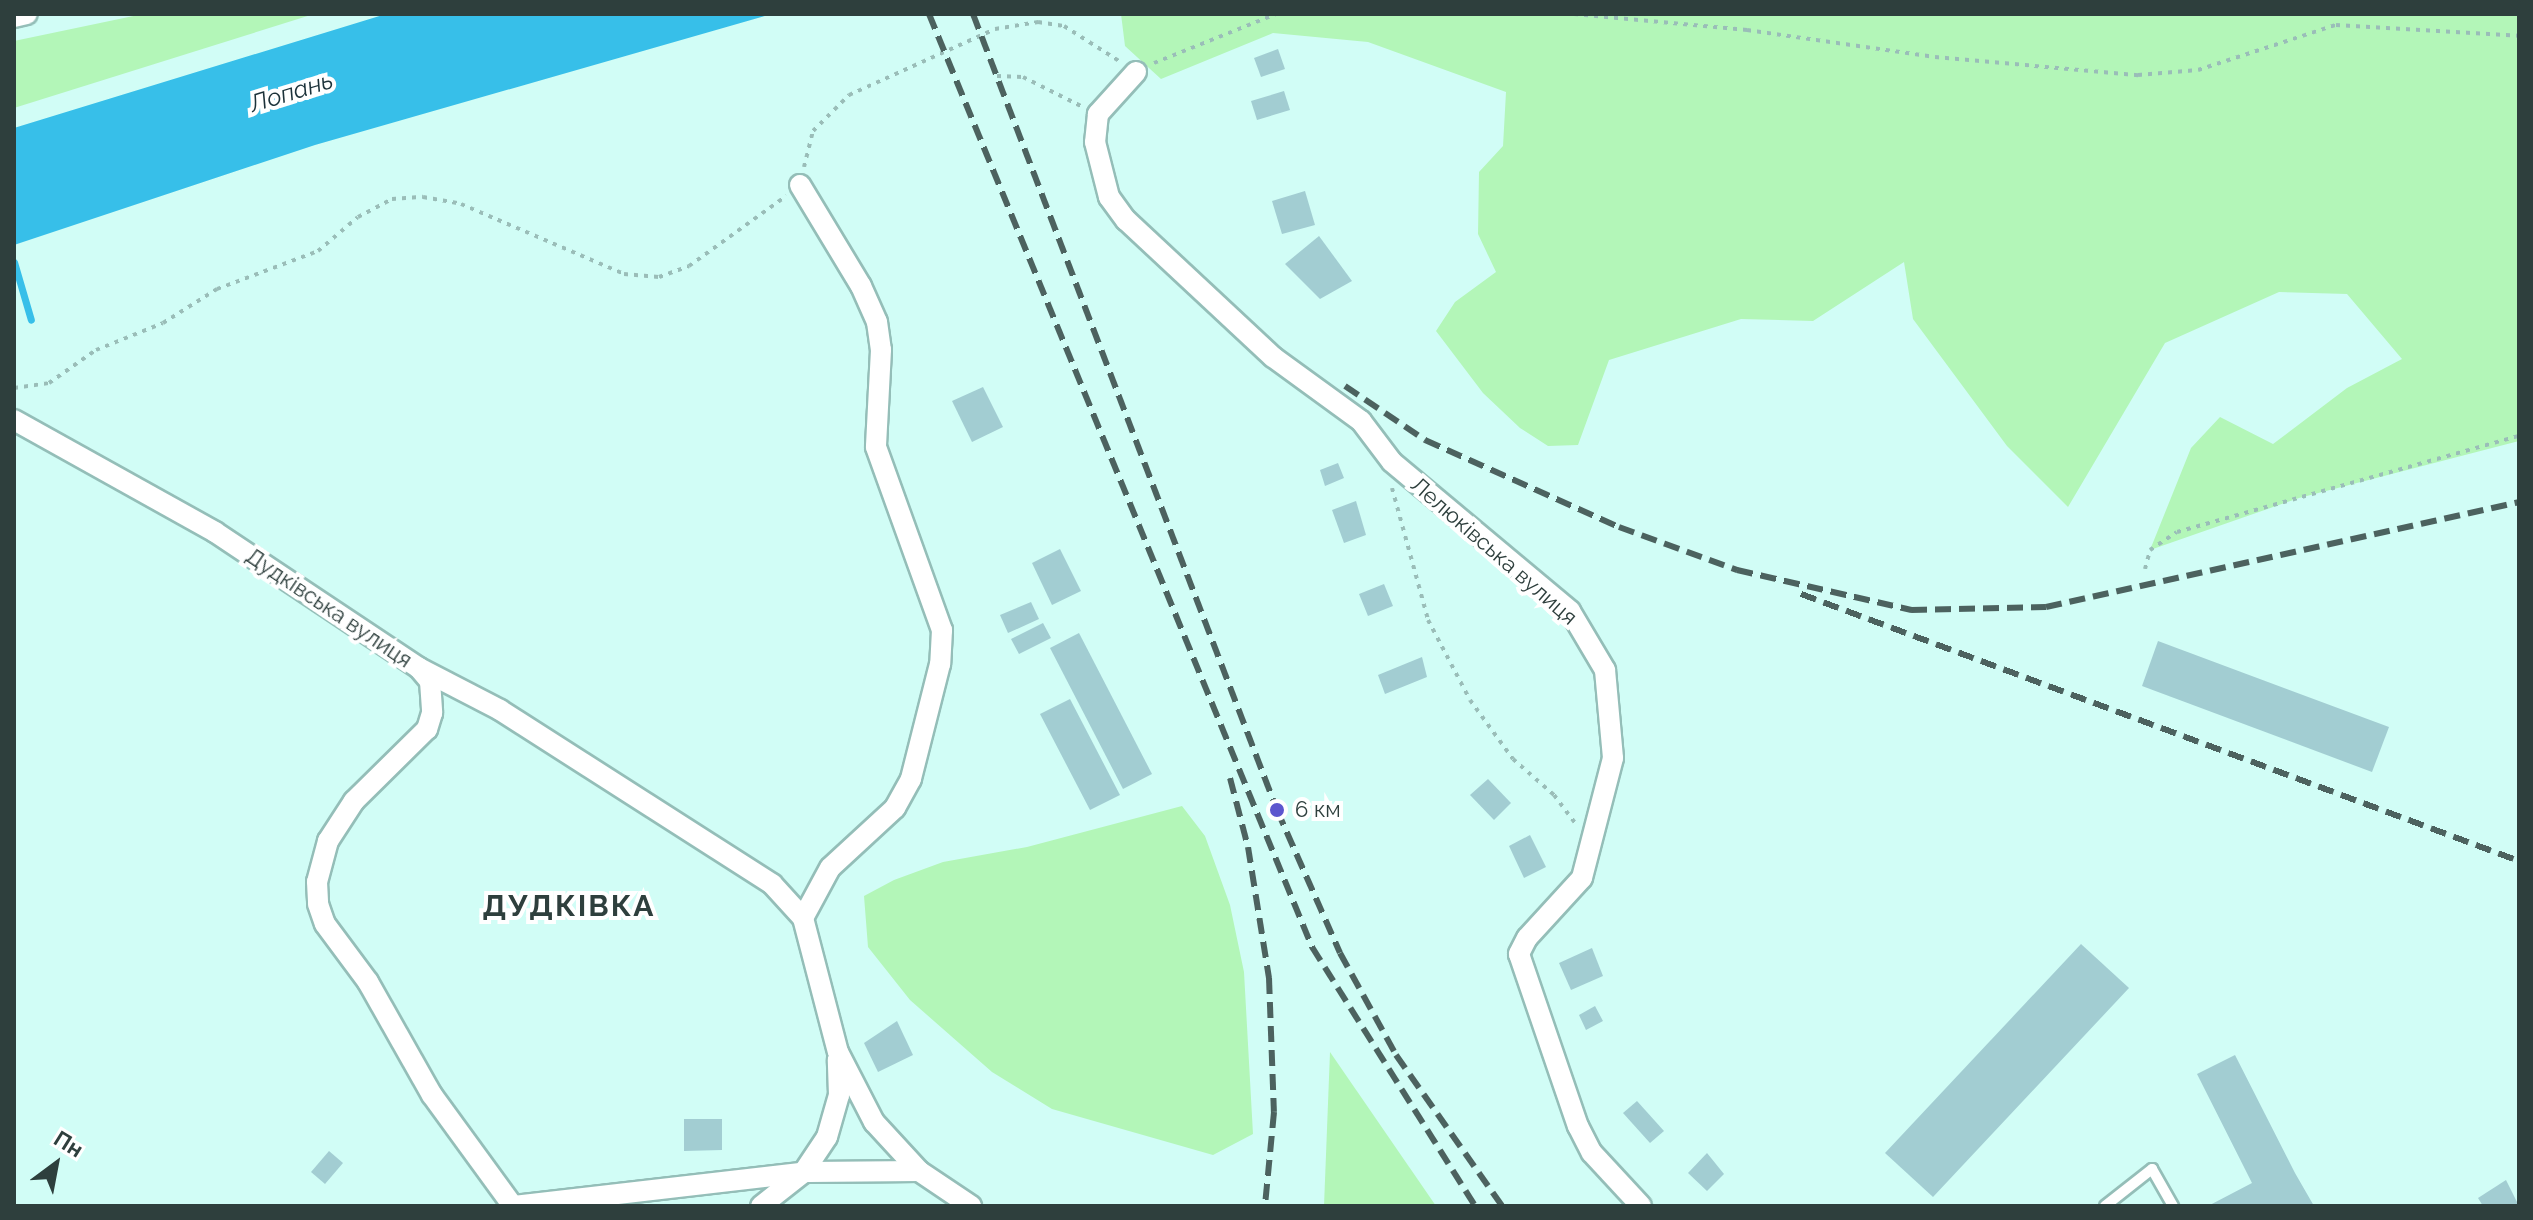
<!DOCTYPE html>
<meta charset="utf-8">
<style>
body{margin:0}
#map{position:relative;width:2533px;height:1220px;overflow:hidden;background:#d1fdf6;font-family:Raleway,sans-serif}
div>[style]{position:absolute}
.green>*{inset:0;background:#b3f6b8}
.water>*{inset:0;background:#37bfe9}
.stream>*{height:7px;margin:-3.5px;padding:0 3.5px;transform-origin:3.5px;border-radius:3.5px;background:#37bfe9}
.building>*{inset:0;background:#a2cdd2}
.path>*{height:4px;margin-top:-2px;transform-origin:0;background:repeating-linear-gradient(90deg,#9abdb8 0 4px,transparent 0 10px)}
.roads{filter:drop-shadow(2px 0 #94beb8) drop-shadow(-2px 0 #94beb8) drop-shadow(0 2px #94beb8) drop-shadow(0 -2px #94beb8)}
.lane>*{height:10px;margin:-5px;padding:0 5px;transform-origin:5px;border-radius:5px;background:#fff}
.street>*{height:20px;margin:-10px;padding:0 10px;transform-origin:10px;border-radius:10px;background:#fff}
.rail>*{height:6px;margin-top:-3px;transform-origin:0;background:repeating-linear-gradient(90deg,#4c625f 0 16px,transparent 0 24px)}
.dots>*{width:22px;height:22px;translate:-50% -50%;box-sizing:border-box;border:4px solid #fff;border-radius:50%}
span{translate:-50% -50%;white-space:nowrap;text-align:center;line-height:1.15;-webkit-text-stroke:8px #fff;paint-order:stroke}
.street-label{font-size:22px;color:#2e3f3d}
.poi-label{font-size:22px;color:#2e3f3d}
.left{translate:0 -50%;text-align:left}
.water-label{font-size:24px;color:#1c323a;font-style:italic}
.district-label{font-size:30px;color:#2e3f3d;font-weight:700;letter-spacing:2px}
.frame{position:absolute;inset:0;border:16px solid #2e3f3d;pointer-events:none}
.north{position:absolute;left:16px;top:1124px;width:80px;height:80px;-webkit-text-stroke:6px #fff;paint-order:stroke;rotate:32deg;font-size:22px;font-weight:700;line-height:32px;text-align:center;color:#2e3f3d}
.north::after{content:'';display:block;margin:auto;width:28px;height:36px;background:#2e3f3d;clip-path:polygon(50% 0,100% 100%,50% 72%,0 100%)}
</style>
<div id="map">
<div class="green">
<div style="clip-path:polygon(143px 14px,314px 14px,14px 108px,14px 41px)"></div>
<div style="clip-path:polygon(1121px 14px,2519px 14px,2519px 441px,2299px 498px,2150px 550px,2191px 448px,2220px 417px,2273px 444px,2347px 388px,2402px 359px,2347px 294px,2279px 292px,2165px 343px,2068px 507px,2007px 446px,1913px 319px,1904px 262px,1813px 321px,1741px 319px,1609px 360px,1578px 445px,1548px 446px,1520px 428px,1483px 393px,1436px 331px,1455px 302px,1496px 272px,1478px 234px,1479px 172px,1503px 146px,1506px 92px,1368px 42px,1273px 33px,1161px 79px,1125px 46px)"></div>
<div style="clip-path:polygon(1182px 806px,1205px 836px,1230px 905px,1244px 972px,1253px 1134px,1213px 1155px,1052px 1109px,992px 1072px,910px 1000px,868px 947px,864px 896px,894px 880px,943px 862px,1027px 847px)"></div>
<div style="clip-path:polygon(1330px 1052px,1436px 1206px,1324px 1206px)"></div>
</div>
<div class="water">
<div style="clip-path:polygon(386px 14px,772px 14px,315px 145px,14px 245px,14px 128px)"></div>
</div>
<div class="stream">
<div style="left:14px;top:262px;width:60px;rotate:73.7deg"></div>
</div>
<div class="building">
<div style="clip-path:polygon(1278px 49px,1285px 69px,1261px 77px,1254px 58px)"></div>
<div style="clip-path:polygon(1284px 91px,1290px 110px,1257px 120px,1251px 101px)"></div>
<div style="clip-path:polygon(1305px 191px,1315px 225px,1282px 234px,1272px 201px)"></div>
<div style="clip-path:polygon(1319px 236px,1352px 281px,1320px 299px,1285px 264px)"></div>
<div style="clip-path:polygon(983px 387px,1003px 427px,972px 442px,952px 401px)"></div>
<div style="clip-path:polygon(1338px 463px,1344px 478px,1325px 486px,1320px 470px)"></div>
<div style="clip-path:polygon(1356px 501px,1366px 535px,1344px 543px,1332px 510px)"></div>
<div style="clip-path:polygon(1060px 549px,1081px 591px,1052px 605px,1032px 563px)"></div>
<div style="clip-path:polygon(1384px 584px,1393px 606px,1368px 616px,1359px 594px)"></div>
<div style="clip-path:polygon(1031px 602px,1039px 619px,1008px 633px,1000px 615px)"></div>
<div style="clip-path:polygon(1043px 623px,1051px 638px,1019px 654px,1011px 639px)"></div>
<div style="clip-path:polygon(1079px 633px,1152px 774px,1123px 789px,1050px 648px)"></div>
<div style="clip-path:polygon(2158px 641px,2389px 727px,2372px 772px,2142px 686px)"></div>
<div style="clip-path:polygon(1422px 657px,1427px 677px,1385px 694px,1378px 675px)"></div>
<div style="clip-path:polygon(1070px 699px,1120px 795px,1090px 810px,1040px 714px)"></div>
<div style="clip-path:polygon(1488px 779px,1511px 803px,1494px 820px,1470px 795px)"></div>
<div style="clip-path:polygon(1530px 835px,1546px 867px,1524px 878px,1509px 846px)"></div>
<div style="clip-path:polygon(2081px 944px,2129px 988px,1933px 1197px,1885px 1153px)"></div>
<div style="clip-path:polygon(1592px 948px,1603px 976px,1571px 990px,1559px 963px)"></div>
<div style="clip-path:polygon(1595px 1006px,1603px 1021px,1586px 1030px,1579px 1015px)"></div>
<div style="clip-path:polygon(897px 1021px,913px 1055px,878px 1072px,864px 1043px)"></div>
<div style="clip-path:polygon(2235px 1055px,2295px 1173px,2314px 1206px,2208px 1206px,2252px 1183px,2197px 1074px)"></div>
<div style="clip-path:polygon(1637px 1101px,1664px 1131px,1650px 1143px,1623px 1113px)"></div>
<div style="clip-path:polygon(684px 1119px,722px 1119px,722px 1150px,684px 1151px)"></div>
<div style="clip-path:polygon(329px 1151px,343px 1163px,325px 1184px,311px 1172px)"></div>
<div style="clip-path:polygon(1707px 1153px,1724px 1174px,1707px 1191px,1688px 1173px)"></div>
<div style="clip-path:polygon(2506px 1180px,2519px 1206px,2483px 1206px,2478px 1198px)"></div>
</div>
<div class="path">
<div style="left:1574px;top:14px;width:174px;rotate:5.3deg"></div>
<div style="left:1747px;top:30px;width:190px;rotate:8.2deg"></div>
<div style="left:1935px;top:57px;width:204px;rotate:5.1deg"></div>
<div style="left:2138px;top:75px;width:60px;rotate:-4.8deg"></div>
<div style="left:2198px;top:70px;width:145px;rotate:-18.1deg"></div>
<div style="left:2336px;top:25px;width:183px;rotate:3.4deg"></div>
<div style="left:1154px;top:63px;width:131px;rotate:-21.9deg"></div>
<div style="left:997px;top:76px;width:26px;rotate:2deg"></div>
<div style="left:1023px;top:77px;width:65px;rotate:26.6deg"></div>
<div style="left:804px;top:167px;width:37px;rotate:-76deg"></div>
<div style="left:813px;top:131px;width:51px;rotate:-45deg"></div>
<div style="left:849px;top:95px;width:160px;rotate:-24.3deg"></div>
<div style="left:995px;top:29px;width:44px;rotate:-9.2deg"></div>
<div style="left:1038px;top:22px;width:26px;rotate:9deg"></div>
<div style="left:1064px;top:26px;width:65px;rotate:32.5deg"></div>
<div style="left:14px;top:388px;width:35px;rotate:-8deg"></div>
<div style="left:49px;top:383px;width:57px;rotate:-35.1deg"></div>
<div style="left:96px;top:350px;width:72px;rotate:-21.9deg"></div>
<div style="left:163px;top:323px;width:64px;rotate:-32.2deg"></div>
<div style="left:217px;top:289px;width:108px;rotate:-20.6deg"></div>
<div style="left:318px;top:251px;width:52px;rotate:-40.4deg"></div>
<div style="left:358px;top:217px;width:38px;rotate:-28deg"></div>
<div style="left:392px;top:199px;width:31px;rotate:-4deg"></div>
<div style="left:423px;top:197px;width:39px;rotate:10deg"></div>
<div style="left:461px;top:204px;width:177px;rotate:23.2deg"></div>
<div style="left:624px;top:274px;width:35px;rotate:5deg"></div>
<div style="left:659px;top:277px;width:32px;rotate:-20deg"></div>
<div style="left:689px;top:266px;width:120px;rotate:-35.8deg"></div>
<div style="left:1392px;top:488px;width:137px;rotate:74.7deg"></div>
<div style="left:1428px;top:620px;width:90px;rotate:62.3deg"></div>
<div style="left:1470px;top:700px;width:73px;rotate:53.9deg"></div>
<div style="left:1513px;top:759px;width:55px;rotate:41.3deg"></div>
<div style="left:1554px;top:795px;width:36px;rotate:53deg"></div>
<div style="left:2145px;top:569px;width:20px;rotate:-75deg"></div>
<div style="left:2150px;top:550px;width:32px;rotate:-34deg"></div>
<div style="left:2177px;top:532px;width:355px;rotate:-15.7deg"></div>
</div>
<div class="roads">
<div class="lane">
<div style="left:2105px;top:1206px;width:60px;rotate:-38.2deg"></div>
<div style="left:2152px;top:1169px;width:43px;rotate:60.4deg"></div>
</div>
<div class="street">
<div style="left:14px;top:17px;width:13px;rotate:-13deg"></div>
<div style="left:1136px;top:72px;width:57px;rotate:132.1deg"></div>
<div style="left:1098px;top:114px;width:28px;rotate:96deg"></div>
<div style="left:1095px;top:142px;width:57px;rotate:75.7deg"></div>
<div style="left:1109px;top:197px;width:29px;rotate:54deg"></div>
<div style="left:1126px;top:220px;width:201px;rotate:43deg"></div>
<div style="left:1273px;top:357px;width:109px;rotate:36deg"></div>
<div style="left:1361px;top:421px;width:51px;rotate:52.9deg"></div>
<div style="left:1392px;top:462px;width:232px;rotate:39.9deg"></div>
<div style="left:1570px;top:611px;width:69px;rotate:59.3deg"></div>
<div style="left:1605px;top:670px;width:88px;rotate:84.8deg"></div>
<div style="left:1613px;top:758px;width:124px;rotate:104.5deg"></div>
<div style="left:1582px;top:878px;width:81px;rotate:132.5deg"></div>
<div style="left:1527px;top:938px;width:18px;rotate:117deg"></div>
<div style="left:1519px;top:954px;width:182px;rotate:71.1deg"></div>
<div style="left:1578px;top:1126px;width:30px;rotate:63deg"></div>
<div style="left:1592px;top:1153px;width:72px;rotate:47.2deg"></div>
<div style="left:800px;top:185px;width:118px;rotate:58.9deg"></div>
<div style="left:861px;top:286px;width:39px;rotate:66deg"></div>
<div style="left:877px;top:322px;width:28px;rotate:82deg"></div>
<div style="left:881px;top:350px;width:97px;rotate:93deg"></div>
<div style="left:876px;top:447px;width:195px;rotate:70.2deg"></div>
<div style="left:942px;top:630px;width:34px;rotate:93deg"></div>
<div style="left:940px;top:664px;width:119px;rotate:104.2deg"></div>
<div style="left:911px;top:779px;width:33px;rotate:119deg"></div>
<div style="left:895px;top:808px;width:88px;rotate:137.3deg"></div>
<div style="left:830px;top:868px;width:57px;rotate:118.4deg"></div>
<div style="left:14px;top:420px;width:230px;rotate:29.1deg"></div>
<div style="left:215px;top:532px;width:245px;rotate:33.7deg"></div>
<div style="left:419px;top:668px;width:17px;rotate:50deg"></div>
<div style="left:430px;top:681px;width:32px;rotate:86deg"></div>
<div style="left:432px;top:713px;width:17px;rotate:107deg"></div>
<div style="left:427px;top:729px;width:103px;rotate:135.4deg"></div>
<div style="left:354px;top:801px;width:48px;rotate:123deg"></div>
<div style="left:328px;top:841px;width:42px;rotate:105deg"></div>
<div style="left:317px;top:882px;width:22px;rotate:87deg"></div>
<div style="left:318px;top:904px;width:21px;rotate:71deg"></div>
<div style="left:325px;top:924px;width:72px;rotate:53.4deg"></div>
<div style="left:368px;top:982px;width:130px;rotate:60.5deg"></div>
<div style="left:432px;top:1095px;width:137px;rotate:53.9deg"></div>
<div style="left:419px;top:668px;width:91px;rotate:27.4deg"></div>
<div style="left:500px;top:710px;width:323px;rotate:32.6deg"></div>
<div style="left:772px;top:884px;width:46px;rotate:47.6deg"></div>
<div style="left:803px;top:918px;width:138px;rotate:75.4deg"></div>
<div style="left:838px;top:1052px;width:79px;rotate:62.8deg"></div>
<div style="left:874px;top:1122px;width:67px;rotate:47.4deg"></div>
<div style="left:919px;top:1171px;width:63px;rotate:33.9deg"></div>
<div style="left:514px;top:1206px;width:297px;rotate:-6.6deg"></div>
<div style="left:809px;top:1172px;width:110px;rotate:-0.5deg"></div>
<div style="left:761px;top:1206px;width:53px;rotate:-38.2deg"></div>
<div style="left:803px;top:1173px;width:43px;rotate:-56.3deg"></div>
<div style="left:827px;top:1137px;width:44px;rotate:-74.1deg"></div>
<div style="left:839px;top:1095px;width:35px;rotate:-92deg"></div>
</div>
</div>
<div class="rail">
<div style="left:929px;top:14px;width:1009px;rotate:67.68deg"></div>
<div style="left:1312px;top:947px;width:306px;rotate:57.8deg"></div>
<div style="left:973px;top:14px;width:852px;rotate:69.1deg"></div>
<div style="left:1277px;top:810px;width:156px;rotate:66.2deg"></div>
<div style="left:1340px;top:953px;width:116px;rotate:61.2deg"></div>
<div style="left:1396px;top:1055px;width:184px;rotate:54.9deg"></div>
<div style="left:1345px;top:386px;width:97px;rotate:34deg"></div>
<div style="left:1425px;top:440px;width:213px;rotate:24.2deg"></div>
<div style="left:1619px;top:527px;width:126px;rotate:20deg"></div>
<div style="left:1737px;top:570px;width:179px;rotate:12.9deg"></div>
<div style="left:1911px;top:610px;width:135px;rotate:-1.3deg"></div>
<div style="left:2046px;top:607px;width:485px;rotate:-12.5deg"></div>
<div style="left:1801px;top:594px;width:766px;rotate:20.4deg"></div>
<div style="left:1230px;top:778px;width:71px;rotate:75.4deg"></div>
<div style="left:1248px;top:847px;width:133px;rotate:80.9deg"></div>
<div style="left:1269px;top:978px;width:134px;rotate:87.9deg"></div>
<div style="left:1274px;top:1112px;width:94px;rotate:95.5deg"></div>
</div>
<div class="dots">
<div style="left:1277px;top:810px;background:#5c56ce"></div>
</div>
<div class="street-label">
<span style="left:1494px;top:551px;rotate:41deg">Лелюківська вулиця</span>
<span style="left:329px;top:608px;rotate:34deg">Дудківська вулиця</span>
</div>
<div class="poi-label">
<span class="left" style="left:1295px;top:810px">6 км</span>
</div>
<div class="water-label">
<span style="left:291px;top:92px;rotate:-17deg">Лопань</span>
</div>
<div class="district-label">
<span style="left:569px;top:906px">ДУДКІВКА</span>
</div>
<div class="frame"></div>
<div class="north">Пн</div>
</div>
